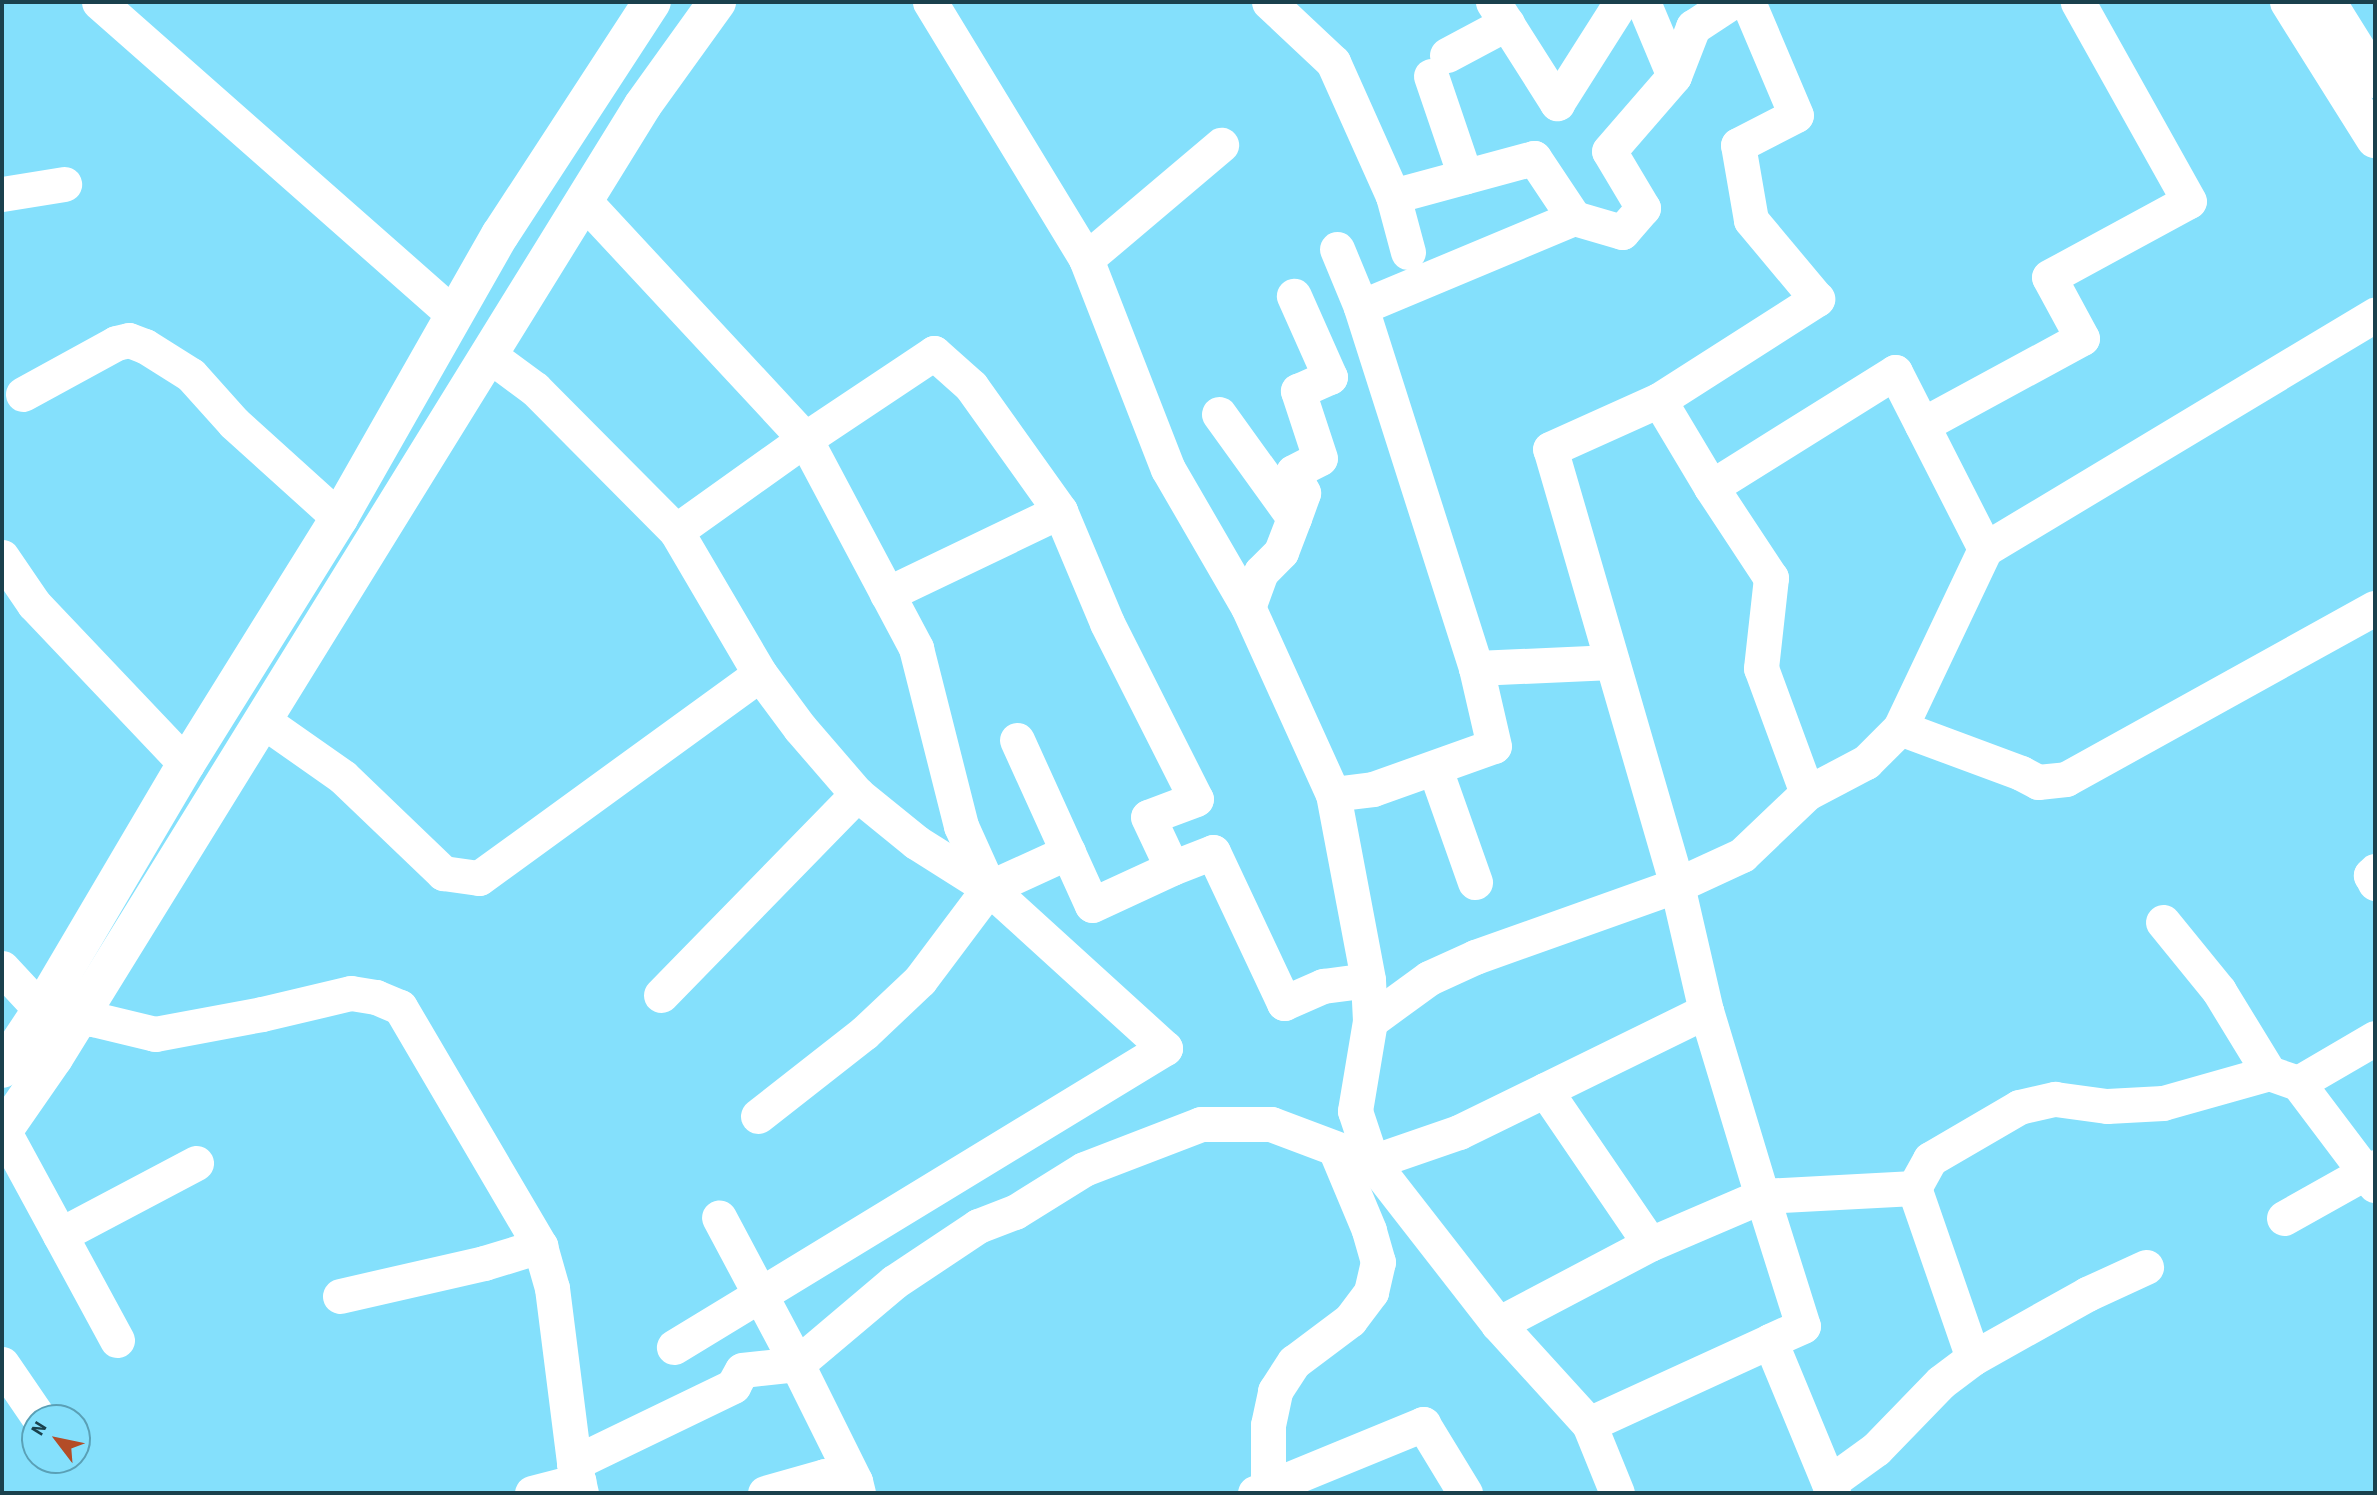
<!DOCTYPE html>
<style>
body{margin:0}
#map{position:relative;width:2377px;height:1495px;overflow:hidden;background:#84e0fc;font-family:"Source Sans 3",sans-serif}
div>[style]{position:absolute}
.minor>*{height:35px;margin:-17.5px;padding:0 17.5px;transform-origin:17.5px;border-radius:17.5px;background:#fff}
.tertiary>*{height:38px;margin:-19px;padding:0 19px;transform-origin:19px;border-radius:19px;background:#fff}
.primary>*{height:38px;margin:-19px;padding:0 19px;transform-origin:19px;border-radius:19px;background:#fff}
span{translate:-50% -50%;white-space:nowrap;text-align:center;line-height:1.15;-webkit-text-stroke:5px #84e0fc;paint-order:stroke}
.frame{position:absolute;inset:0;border:4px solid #1a414d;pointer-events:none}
.north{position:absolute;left:21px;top:1404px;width:70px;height:70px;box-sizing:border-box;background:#84e0fc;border:2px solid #5aa0b6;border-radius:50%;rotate:302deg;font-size:19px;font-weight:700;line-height:28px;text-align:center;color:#1a414d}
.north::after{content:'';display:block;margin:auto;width:24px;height:32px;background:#b34c27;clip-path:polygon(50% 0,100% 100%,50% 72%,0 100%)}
</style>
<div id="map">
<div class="minor">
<div style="left:99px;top:2px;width:473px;rotate:41.4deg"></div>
<div style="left:930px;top:2px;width:301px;rotate:58.7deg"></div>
<div style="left:1086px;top:259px;width:225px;rotate:68.7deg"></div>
<div style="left:1168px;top:469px;width:160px;rotate:59.9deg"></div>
<div style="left:1248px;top:607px;width:205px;rotate:65.6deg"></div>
<div style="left:1333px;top:794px;width:189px;rotate:79.3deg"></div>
<div style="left:1368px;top:980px;width:41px;rotate:87.2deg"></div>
<div style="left:1370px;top:1021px;width:91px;rotate:99.5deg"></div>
<div style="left:1355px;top:1111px;width:54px;rotate:71.6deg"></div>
<div style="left:1372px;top:1162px;width:205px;rotate:52.1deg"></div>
<div style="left:1498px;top:1324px;width:172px;rotate:-27.8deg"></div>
<div style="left:1650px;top:1244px;width:122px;rotate:-23.2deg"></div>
<div style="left:1762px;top:1196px;width:136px;rotate:72.5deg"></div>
<div style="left:1803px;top:1326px;width:36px;rotate:156deg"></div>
<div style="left:1770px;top:1341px;width:165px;rotate:67.5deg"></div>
<div style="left:1269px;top:2px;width:88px;rotate:43.2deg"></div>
<div style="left:1333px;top:62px;width:147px;rotate:65.9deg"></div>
<div style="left:1493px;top:2px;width:120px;rotate:57.6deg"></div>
<div style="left:1557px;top:103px;width:120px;rotate:-57.6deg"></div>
<div style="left:1643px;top:2px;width:80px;rotate:67.3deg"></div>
<div style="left:1447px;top:55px;width:68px;rotate:-28.1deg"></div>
<div style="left:1431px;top:76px;width:106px;rotate:71.2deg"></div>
<div style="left:2px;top:194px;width:63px;rotate:-9.2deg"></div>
<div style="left:584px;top:201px;width:325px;rotate:47.1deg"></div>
<div style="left:805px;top:439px;width:155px;rotate:-33.7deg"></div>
<div style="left:934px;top:353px;width:50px;rotate:41.7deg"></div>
<div style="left:971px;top:386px;width:153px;rotate:54.5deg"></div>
<div style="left:1060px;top:511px;width:121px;rotate:67.2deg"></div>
<div style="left:1107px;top:623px;width:197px;rotate:63.2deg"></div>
<div style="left:1196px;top:799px;width:51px;rotate:159.4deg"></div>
<div style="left:1148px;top:817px;width:56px;rotate:64.8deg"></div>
<div style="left:1172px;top:868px;width:44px;rotate:-21.3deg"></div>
<div style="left:1213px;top:852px;width:167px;rotate:64.8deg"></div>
<div style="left:1284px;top:1003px;width:43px;rotate:-23.6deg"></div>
<div style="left:1323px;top:986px;width:45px;rotate:-7.6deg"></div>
<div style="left:1337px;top:249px;width:63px;rotate:67.5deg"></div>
<div style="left:1408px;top:252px;width:58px;rotate:-105deg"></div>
<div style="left:1393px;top:196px;width:146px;rotate:-15.1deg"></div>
<div style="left:1534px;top:158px;width:72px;rotate:56.3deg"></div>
<div style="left:1086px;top:259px;width:177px;rotate:-40.2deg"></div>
<div style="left:489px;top:355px;width:57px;rotate:36.5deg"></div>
<div style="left:535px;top:389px;width:200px;rotate:45.2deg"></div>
<div style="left:676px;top:531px;width:166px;rotate:59.6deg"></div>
<div style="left:760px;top:674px;width:67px;rotate:53.5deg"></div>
<div style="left:800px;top:728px;width:87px;rotate:49.2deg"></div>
<div style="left:857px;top:794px;width:76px;rotate:39.1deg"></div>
<div style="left:916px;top:842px;width:86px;rotate:32.2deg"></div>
<div style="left:989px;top:888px;width:238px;rotate:42.3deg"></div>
<div style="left:1165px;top:1048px;width:575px;rotate:148.66deg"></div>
<div style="left:23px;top:394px;width:106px;rotate:-28.7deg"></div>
<div style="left:116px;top:343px;width:13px;rotate:-13deg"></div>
<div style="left:129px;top:340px;width:17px;rotate:21deg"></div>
<div style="left:145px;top:346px;width:54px;rotate:32.2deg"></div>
<div style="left:191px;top:375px;width:64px;rotate:48.1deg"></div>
<div style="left:234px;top:423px;width:142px;rotate:42.1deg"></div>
<div style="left:1659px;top:400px;width:188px;rotate:-32.6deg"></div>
<div style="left:1817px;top:299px;width:103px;rotate:-129.9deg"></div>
<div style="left:1751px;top:220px;width:76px;rotate:-99.8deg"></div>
<div style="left:1738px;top:145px;width:65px;rotate:-27.3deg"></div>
<div style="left:1796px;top:115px;width:123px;rotate:-113deg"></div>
<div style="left:1219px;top:414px;width:128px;rotate:54.2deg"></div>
<div style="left:1294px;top:518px;width:36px;rotate:111deg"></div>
<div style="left:1281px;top:552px;width:28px;rotate:135deg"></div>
<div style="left:1261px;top:572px;width:37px;rotate:110deg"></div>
<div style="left:1922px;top:425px;width:182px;rotate:-28.5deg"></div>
<div style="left:2082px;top:338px;width:69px;rotate:-118.4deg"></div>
<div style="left:2049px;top:277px;width:159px;rotate:-28.5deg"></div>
<div style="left:2189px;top:201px;width:228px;rotate:-119.2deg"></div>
<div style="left:1294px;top:518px;width:27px;rotate:-70deg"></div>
<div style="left:1303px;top:493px;width:23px;rotate:-115deg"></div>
<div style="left:1293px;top:472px;width:30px;rotate:-27deg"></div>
<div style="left:1320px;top:458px;width:71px;rotate:-108.2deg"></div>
<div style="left:1298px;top:391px;width:35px;rotate:-24deg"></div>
<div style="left:1330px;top:377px;width:89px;rotate:-114deg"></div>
<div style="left:676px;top:531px;width:158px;rotate:-35.5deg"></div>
<div style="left:805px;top:439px;width:237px;rotate:62deg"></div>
<div style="left:916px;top:648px;width:184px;rotate:75.8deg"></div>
<div style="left:961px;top:826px;width:68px;rotate:65.7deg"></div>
<div style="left:989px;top:888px;width:87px;rotate:-24.5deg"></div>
<div style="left:2px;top:557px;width:57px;rotate:55.8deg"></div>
<div style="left:34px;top:604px;width:221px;rotate:46.5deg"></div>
<div style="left:887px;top:594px;width:192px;rotate:-25.6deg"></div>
<div style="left:1476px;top:668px;width:136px;rotate:-2.5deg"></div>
<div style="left:262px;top:720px;width:99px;rotate:35.1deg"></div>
<div style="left:343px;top:777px;width:139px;rotate:43.8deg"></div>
<div style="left:443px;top:873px;width:36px;rotate:8deg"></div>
<div style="left:479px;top:878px;width:347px;rotate:-36deg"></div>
<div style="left:1900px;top:728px;width:129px;rotate:20.4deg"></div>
<div style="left:2021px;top:773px;width:19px;rotate:28deg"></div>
<div style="left:2038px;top:782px;width:28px;rotate:-6deg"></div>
<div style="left:2066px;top:779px;width:353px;rotate:-29deg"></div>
<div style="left:1017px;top:740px;width:181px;rotate:65.6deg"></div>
<div style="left:1092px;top:905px;width:88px;rotate:-24.8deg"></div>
<div style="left:1435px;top:769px;width:120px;rotate:70.5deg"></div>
<div style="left:1807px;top:793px;width:67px;rotate:-27.7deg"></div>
<div style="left:1866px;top:762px;width:48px;rotate:-45deg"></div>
<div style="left:1900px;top:728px;width:198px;rotate:-64.6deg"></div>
<div style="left:1333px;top:794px;width:40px;rotate:-7.1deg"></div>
<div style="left:1373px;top:789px;width:128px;rotate:-19.6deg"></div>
<div style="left:1494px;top:746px;width:80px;rotate:-103deg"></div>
<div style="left:1476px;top:668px;width:379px;rotate:-107.7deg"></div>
<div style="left:1361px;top:307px;width:231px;rotate:-22.7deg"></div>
<div style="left:1574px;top:218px;width:50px;rotate:16.3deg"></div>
<div style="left:1622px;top:232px;width:32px;rotate:-49deg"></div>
<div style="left:1643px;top:208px;width:66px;rotate:-120.8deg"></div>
<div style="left:1609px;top:151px;width:99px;rotate:-49.1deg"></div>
<div style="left:1674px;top:76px;width:53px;rotate:-68.8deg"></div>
<div style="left:1693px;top:27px;width:45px;rotate:-33.3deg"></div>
<div style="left:2375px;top:871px;width:6px;rotate:135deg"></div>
<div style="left:2371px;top:875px;width:9px;rotate:63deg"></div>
<div style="left:2163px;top:922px;width:89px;rotate:50.9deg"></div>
<div style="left:2219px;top:991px;width:96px;rotate:58.6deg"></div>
<div style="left:2px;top:968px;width:57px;rotate:47.1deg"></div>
<div style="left:661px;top:995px;width:281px;rotate:-45.7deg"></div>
<div style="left:83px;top:1011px;width:13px;rotate:39deg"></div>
<div style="left:93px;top:1019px;width:64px;rotate:13.6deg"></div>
<div style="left:155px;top:1034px;width:109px;rotate:-10.6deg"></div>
<div style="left:262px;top:1014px;width:91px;rotate:-13.3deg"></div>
<div style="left:351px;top:993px;width:25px;rotate:9deg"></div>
<div style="left:376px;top:997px;width:26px;rotate:23deg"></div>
<div style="left:400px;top:1007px;width:277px;rotate:59.6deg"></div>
<div style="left:540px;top:1246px;width:44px;rotate:74.1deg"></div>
<div style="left:552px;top:1288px;width:176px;rotate:82.8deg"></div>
<div style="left:574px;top:1463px;width:31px;rotate:77deg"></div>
<div style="left:1370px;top:1021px;width:73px;rotate:-36.1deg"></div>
<div style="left:1429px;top:978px;width:51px;rotate:-24.5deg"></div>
<div style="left:1475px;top:957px;width:214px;rotate:-19.6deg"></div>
<div style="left:1677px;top:885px;width:72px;rotate:-24.8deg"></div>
<div style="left:1742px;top:855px;width:90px;rotate:-43.6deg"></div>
<div style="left:1807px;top:793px;width:133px;rotate:-110.2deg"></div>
<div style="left:1761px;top:668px;width:91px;rotate:-83.7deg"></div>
<div style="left:1771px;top:578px;width:109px;rotate:-123.4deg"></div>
<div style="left:2298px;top:1083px;width:128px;rotate:53deg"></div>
<div style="left:1545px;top:1090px;width:186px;rotate:55.7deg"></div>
<div style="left:758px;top:1116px;width:135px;rotate:-38.1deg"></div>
<div style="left:864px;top:1033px;width:77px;rotate:-43.4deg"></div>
<div style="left:920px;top:980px;width:115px;rotate:-53.1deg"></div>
<div style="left:3px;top:1130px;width:239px;rotate:61.5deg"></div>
<div style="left:1914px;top:1188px;width:152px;rotate:177deg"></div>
<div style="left:1762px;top:1196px;width:193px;rotate:-106.8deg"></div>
<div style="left:1706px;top:1011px;width:129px;rotate:-103deg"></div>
<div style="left:1677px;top:885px;width:454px;rotate:-106.2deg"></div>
<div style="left:1550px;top:449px;width:120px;rotate:-24.2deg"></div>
<div style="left:1659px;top:400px;width:101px;rotate:59.1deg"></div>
<div style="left:1711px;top:487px;width:217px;rotate:-32deg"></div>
<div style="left:1895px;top:372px;width:199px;rotate:63deg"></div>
<div style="left:1985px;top:549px;width:455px;rotate:-31deg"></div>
<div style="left:2284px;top:1218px;width:104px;rotate:-29.3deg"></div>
<div style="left:60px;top:1235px;width:154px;rotate:-27.9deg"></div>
<div style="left:340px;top:1296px;width:148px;rotate:-12.9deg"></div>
<div style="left:484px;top:1263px;width:59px;rotate:-16.9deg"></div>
<div style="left:1498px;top:1324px;width:135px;rotate:47.7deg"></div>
<div style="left:1589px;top:1424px;width:74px;rotate:67.9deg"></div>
<div style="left:1973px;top:1358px;width:131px;rotate:-29.3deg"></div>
<div style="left:2087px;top:1294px;width:65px;rotate:-24.6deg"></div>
<div style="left:2px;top:1364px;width:65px;rotate:55.6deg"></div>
<div style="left:1589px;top:1424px;width:199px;rotate:-24.6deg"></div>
<div style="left:574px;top:1463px;width:177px;rotate:-25.8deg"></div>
<div style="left:733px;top:1386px;width:18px;rotate:-61deg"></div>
<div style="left:742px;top:1370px;width:55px;rotate:-6.2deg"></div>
<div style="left:797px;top:1364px;width:166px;rotate:-118deg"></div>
<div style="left:1829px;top:1483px;width:58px;rotate:-35.9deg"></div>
<div style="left:1876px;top:1449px;width:93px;rotate:-45.9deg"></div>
<div style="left:1941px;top:1382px;width:40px;rotate:-37deg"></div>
<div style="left:1973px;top:1358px;width:180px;rotate:-109.1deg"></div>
<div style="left:1914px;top:1188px;width:33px;rotate:-61deg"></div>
<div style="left:1930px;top:1159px;width:103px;rotate:-30.3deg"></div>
<div style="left:2019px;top:1107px;width:37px;rotate:-13deg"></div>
<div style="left:2055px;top:1099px;width:52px;rotate:7.7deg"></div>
<div style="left:2107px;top:1106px;width:56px;rotate:-3.1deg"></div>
<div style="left:2163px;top:1103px;width:110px;rotate:-15.8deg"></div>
<div style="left:2269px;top:1073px;width:31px;rotate:19deg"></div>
<div style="left:2298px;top:1083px;width:89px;rotate:-30.3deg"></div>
<div style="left:1268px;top:1488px;width:63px;rotate:-90deg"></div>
<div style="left:1268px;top:1425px;width:35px;rotate:-78deg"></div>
<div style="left:1275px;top:1391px;width:35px;rotate:-57deg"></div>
<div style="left:1294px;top:1362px;width:70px;rotate:-36.9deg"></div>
<div style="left:1350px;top:1320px;width:35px;rotate:-53deg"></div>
<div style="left:1371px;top:1292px;width:31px;rotate:-77deg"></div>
<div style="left:1378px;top:1262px;width:33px;rotate:-106deg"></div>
<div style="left:1369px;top:1230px;width:86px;rotate:-112.7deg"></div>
<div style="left:532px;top:1493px;width:48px;rotate:-14.6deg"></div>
<div style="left:765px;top:1493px;width:62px;rotate:-15.8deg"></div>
<div style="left:825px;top:1476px;width:30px;rotate:9deg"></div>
<div style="left:858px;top:1493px;width:12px;rotate:-104deg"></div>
<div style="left:855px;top:1481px;width:131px;rotate:-116.4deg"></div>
<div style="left:797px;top:1364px;width:127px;rotate:-40.2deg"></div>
<div style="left:894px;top:1282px;width:101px;rotate:-33.7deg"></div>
<div style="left:978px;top:1226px;width:40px;rotate:-21deg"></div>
<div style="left:1015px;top:1212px;width:81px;rotate:-31.9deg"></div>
<div style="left:1084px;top:1169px;width:125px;rotate:-21deg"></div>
<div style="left:1201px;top:1124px;width:70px"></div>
<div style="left:1271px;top:1124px;width:108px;rotate:20.6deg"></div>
<div style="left:1372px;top:1162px;width:92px;rotate:-19deg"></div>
<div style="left:1459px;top:1132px;width:275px;rotate:-26.1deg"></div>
<div style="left:1255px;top:1493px;width:182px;rotate:-22.3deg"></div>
<div style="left:1423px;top:1424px;width:81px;rotate:58.7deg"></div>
</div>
<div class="tertiary">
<div style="left:2289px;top:2px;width:162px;rotate:57.9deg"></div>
<div style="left:2327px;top:2px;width:91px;rotate:58.1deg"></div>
</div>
<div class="primary">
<div style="left:2px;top:1069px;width:71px;rotate:-56.5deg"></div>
<div style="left:41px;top:1010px;width:286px;rotate:-59.5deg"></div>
<div style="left:186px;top:764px;width:290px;rotate:-58.1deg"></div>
<div style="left:339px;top:518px;width:326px;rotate:-60.4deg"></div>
<div style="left:500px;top:235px;width:278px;rotate:-56.9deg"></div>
<div style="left:2px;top:1133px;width:91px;rotate:-55.3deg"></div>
<div style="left:54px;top:1058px;width:1120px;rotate:-58.28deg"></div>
<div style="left:643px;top:105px;width:127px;rotate:-54.3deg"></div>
</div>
<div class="frame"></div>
<div class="north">N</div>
</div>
